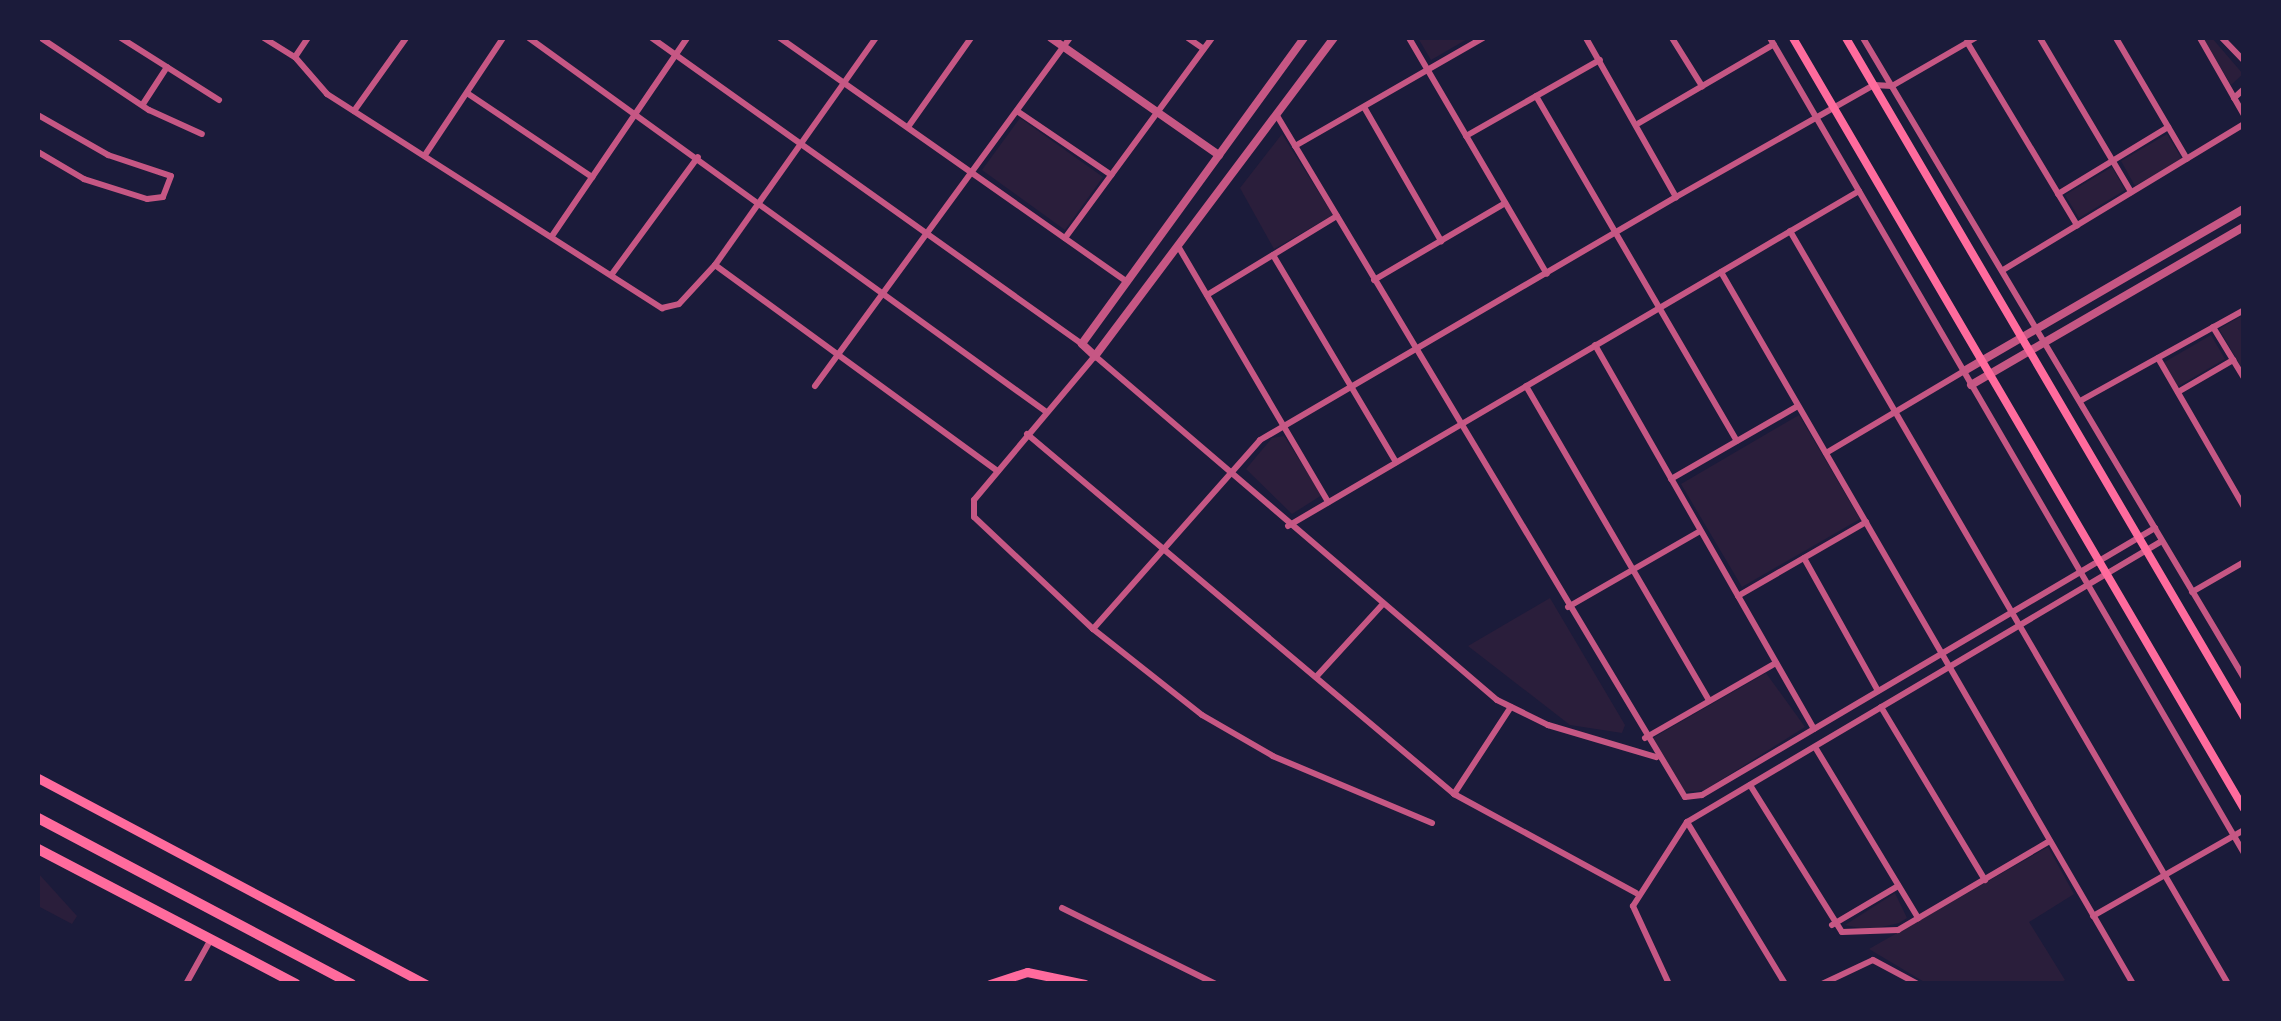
<!DOCTYPE html>
<style>
body{margin:0}
#map{position:relative;width:2281px;height:1021px;overflow:hidden;background:#1b1b3a;font-family:"DejaVu Sans",sans-serif}
div>[style]{position:absolute}
.green>*{inset:0;background:#2a1e3b}
.minor>*{height:6px;margin:-3px;padding:0 3px;transform-origin:3px;border-radius:3px;background:#c65784}
.tertiary>*{height:8px;margin:-4px;padding:0 4px;transform-origin:4px;border-radius:4px;background:#c65784}
.secondary>*{height:8px;margin:-4px;padding:0 4px;transform-origin:4px;border-radius:4px;background:#ff6b9d}
.primary>*{height:9px;margin:-4.5px;padding:0 4.5px;transform-origin:4.5px;border-radius:4.5px;background:#ff6b9d}
.motorway>*{height:10px;margin:-5px;padding:0 5px;transform-origin:5px;border-radius:5px;background:#ff6b9d}
span{translate:-50% -50%;white-space:nowrap;text-align:center;line-height:1.15;-webkit-text-stroke:10px #1b1b3a;paint-order:stroke}
.frame{position:absolute;inset:0;border:40px solid #1b1b3a;pointer-events:none}
</style>
<div id="map">
<div class="green">
<div style="clip-path:polygon(1418px 38px,1469px 38px,1431px 60px)"></div>
<div style="clip-path:polygon(2203px 38px,2212px 38px,2243px 74px,2231px 85px)"></div>
<div style="clip-path:polygon(1020px 118px,1103px 177px,1065px 230px,982px 170px)"></div>
<div style="clip-path:polygon(1282px 134px,1333px 215px,1274px 249px,1240px 188px)"></div>
<div style="clip-path:polygon(2167px 134px,2182px 159px,2135px 186px,2121px 161px)"></div>
<div style="clip-path:polygon(2112px 167px,2125px 190px,2079px 218px,2065px 195px)"></div>
<div style="clip-path:polygon(2243px 315px,2243px 370px,2219px 329px)"></div>
<div style="clip-path:polygon(2211px 335px,2225px 359px,2177px 387px,2163px 363px)"></div>
<div style="clip-path:polygon(1799px 415px,1860px 519px,1742px 587px,1681px 484px)"></div>
<div style="clip-path:polygon(1284px 436px,1322px 495px,1292px 514px,1246px 469px,1272px 438px)"></div>
<div style="clip-path:polygon(1550px 598px,1625px 725px,1622px 733px,1570px 725px,1468px 646px)"></div>
<div style="clip-path:polygon(1766px 673px,1805px 727px,1705px 790px,1685px 792px,1651px 739px)"></div>
<div style="clip-path:polygon(2048px 847px,2074px 894px,2029px 922px,2065px 980px,2060px 983px,1926px 983px,1869px 949px)"></div>
<div style="clip-path:polygon(38px 873px,77px 916px,72px 924px,38px 906px)"></div>
<div style="clip-path:polygon(1895px 893px,1907px 918px,1899px 923px,1869px 930px,1845px 925px)"></div>
</div>
<div class="minor">
<div style="left:41px;top:38px;width:130px;rotate:33.7deg"></div>
<div style="left:149px;top:110px;width:58px;rotate:24.4deg"></div>
<div style="left:121px;top:38px;width:116px;rotate:32.3deg"></div>
<div style="left:264px;top:38px;width:36px;rotate:32deg"></div>
<div style="left:295px;top:57px;width:49px;rotate:49.1deg"></div>
<div style="left:327px;top:94px;width:398px;rotate:32.6deg"></div>
<div style="left:662px;top:308px;width:17px;rotate:-13deg"></div>
<div style="left:679px;top:304px;width:53px;rotate:-47.3deg"></div>
<div style="left:715px;top:265px;width:278px;rotate:-54.7deg"></div>
<div style="left:529px;top:38px;width:637px;rotate:35.86deg"></div>
<div style="left:652px;top:38px;width:528px;rotate:35.44deg"></div>
<div style="left:780px;top:38px;width:424px;rotate:35.1deg"></div>
<div style="left:1188px;top:38px;width:19px;rotate:35deg"></div>
<div style="left:1409px;top:38px;width:273px;rotate:59.7deg"></div>
<div style="left:1586px;top:38px;width:183px;rotate:60.5deg"></div>
<div style="left:1672px;top:38px;width:57px;rotate:58deg"></div>
<div style="left:1770px;top:38px;width:943px;rotate:59.82deg"></div>
<div style="left:1863px;top:38px;width:745px;rotate:59.23deg"></div>
<div style="left:2040px;top:38px;width:179px;rotate:59.4deg"></div>
<div style="left:2116px;top:38px;width:140px;rotate:59.6deg"></div>
<div style="left:2200px;top:38px;width:89px;rotate:60.3deg"></div>
<div style="left:2222px;top:38px;width:32px;rotate:46deg"></div>
<div style="left:1967px;top:42px;width:214px;rotate:59deg"></div>
<div style="left:295px;top:57px;width:23px;rotate:-56deg"></div>
<div style="left:467px;top:93px;width:151px;rotate:33.9deg"></div>
<div style="left:1536px;top:96px;width:399px;rotate:59.8deg"></div>
<div style="left:2234px;top:98px;width:13px;rotate:-42deg"></div>
<div style="left:143px;top:104px;width:44px;rotate:-57deg"></div>
<div style="left:1364px;top:107px;width:155px;rotate:60.1deg"></div>
<div style="left:354px;top:111px;width:90px;rotate:-54.5deg"></div>
<div style="left:1017px;top:111px;width:114px;rotate:34.2deg"></div>
<div style="left:1276px;top:114px;width:796px;rotate:59.09deg"></div>
<div style="left:1685px;top:797px;width:17px;rotate:-7deg"></div>
<div style="left:1702px;top:795px;width:526px;rotate:-30.52deg"></div>
<div style="left:38px;top:115px;width:81px;rotate:29.7deg"></div>
<div style="left:108px;top:155px;width:66px;rotate:18.4deg"></div>
<div style="left:171px;top:176px;width:22px;rotate:111deg"></div>
<div style="left:163px;top:197px;width:16px;rotate:173deg"></div>
<div style="left:147px;top:199px;width:66px;rotate:-162.4deg"></div>
<div style="left:84px;top:179px;width:53px;rotate:-149.6deg"></div>
<div style="left:1639px;top:123px;width:156px;rotate:-30.3deg"></div>
<div style="left:908px;top:127px;width:109px;rotate:-54.7deg"></div>
<div style="left:1466px;top:136px;width:154px;rotate:-29.6deg"></div>
<div style="left:1295px;top:146px;width:217px;rotate:-29.9deg"></div>
<div style="left:425px;top:155px;width:141px;rotate:-56.3deg"></div>
<div style="left:2058px;top:194px;width:129px;rotate:-31.3deg"></div>
<div style="left:1790px;top:231px;width:871px;rotate:59.81deg"></div>
<div style="left:552px;top:236px;width:240px;rotate:-55.7deg"></div>
<div style="left:1065px;top:238px;width:248px;rotate:-53.7deg"></div>
<div style="left:1178px;top:246px;width:297px;rotate:59.6deg"></div>
<div style="left:1273px;top:255px;width:241px;rotate:59.3deg"></div>
<div style="left:715px;top:265px;width:350px;rotate:36.1deg"></div>
<div style="left:2003px;top:270px;width:282px;rotate:-31.2deg"></div>
<div style="left:1721px;top:272px;width:823px;rotate:59.94deg"></div>
<div style="left:612px;top:274px;width:145px;rotate:-53.7deg"></div>
<div style="left:1374px;top:280px;width:152px;rotate:-30.4deg"></div>
<div style="left:1207px;top:295px;width:152px;rotate:-31.3deg"></div>
<div style="left:2213px;top:327px;width:60px;rotate:58.7deg"></div>
<div style="left:1595px;top:345px;width:442px;rotate:60.3deg"></div>
<div style="left:2158px;top:358px;width:172px;rotate:60deg"></div>
<div style="left:815px;top:386px;width:431px;rotate:-53.8deg"></div>
<div style="left:1526px;top:386px;width:364px;rotate:59.8deg"></div>
<div style="left:2178px;top:392px;width:64px;rotate:-30.2deg"></div>
<div style="left:2080px;top:401px;width:188px;rotate:-29deg"></div>
<div style="left:1027px;top:434px;width:559px;rotate:40.13deg"></div>
<div style="left:1454px;top:794px;width:207px;rotate:28.5deg"></div>
<div style="left:1826px;top:453px;width:161px;rotate:-30.7deg"></div>
<div style="left:1671px;top:479px;width:146px;rotate:-29.9deg"></div>
<div style="left:1288px;top:526px;width:662px;rotate:-30.4deg"></div>
<div style="left:1804px;top:558px;width:152px;rotate:60.9deg"></div>
<div style="left:2192px;top:592px;width:60px;rotate:-30deg"></div>
<div style="left:1738px;top:596px;width:148px;rotate:-30deg"></div>
<div style="left:1568px;top:607px;width:152px;rotate:-29.9deg"></div>
<div style="left:1093px;top:629px;width:252px;rotate:-48.5deg"></div>
<div style="left:1260px;top:440px;width:482px;rotate:-30.3deg"></div>
<div style="left:1676px;top:197px;width:227px;rotate:-29.5deg"></div>
<div style="left:1874px;top:85px;width:18px;rotate:3deg"></div>
<div style="left:1892px;top:86px;width:96px;rotate:-30deg"></div>
<div style="left:1316px;top:677px;width:99px;rotate:-47.5deg"></div>
<div style="left:1881px;top:707px;width:202px;rotate:59deg"></div>
<div style="left:1645px;top:738px;width:151px;rotate:-29.8deg"></div>
<div style="left:1815px;top:747px;width:200px;rotate:58.9deg"></div>
<div style="left:1750px;top:785px;width:173px;rotate:58deg"></div>
<div style="left:1842px;top:932px;width:56px;rotate:-2deg"></div>
<div style="left:1898px;top:930px;width:176px;rotate:-30.4deg"></div>
<div style="left:1454px;top:794px;width:104px;rotate:-56.8deg"></div>
<div style="left:1687px;top:822px;width:189px;rotate:58.8deg"></div>
<div style="left:1432px;top:823px;width:173px;rotate:-157.2deg"></div>
<div style="left:1273px;top:756px;width:82px;rotate:-150deg"></div>
<div style="left:1202px;top:715px;width:139px;rotate:-141.7deg"></div>
<div style="left:1093px;top:629px;width:163px;rotate:-136.7deg"></div>
<div style="left:974px;top:517px;width:17px;rotate:-90deg"></div>
<div style="left:974px;top:500px;width:188px;rotate:-50deg"></div>
<div style="left:1095px;top:356px;width:529px;rotate:40.55deg"></div>
<div style="left:1497px;top:700px;width:57px;rotate:26.1deg"></div>
<div style="left:1548px;top:725px;width:113px;rotate:16.5deg"></div>
<div style="left:1062px;top:908px;width:172px;rotate:26.3deg"></div>
<div style="left:2093px;top:916px;width:174px;rotate:-29.7deg"></div>
<div style="left:1832px;top:925px;width:77px;rotate:-30.6deg"></div>
<div style="left:186px;top:984px;width:51px;rotate:-60.9deg"></div>
<div style="left:1669px;top:984px;width:86px;rotate:-114.8deg"></div>
<div style="left:1633px;top:906px;width:100px;rotate:-57.3deg"></div>
<div style="left:1687px;top:822px;width:552px;rotate:-30.61deg"></div>
<div style="left:1822px;top:984px;width:56px;rotate:-25.2deg"></div>
<div style="left:1873px;top:960px;width:51px;rotate:28.1deg"></div>
</div>
<div class="tertiary">
<div style="left:1051px;top:38px;width:205px;rotate:34.9deg"></div>
<div style="left:1304px;top:38px;width:378px;rotate:126deg"></div>
<div style="left:1082px;top:344px;width:18px;rotate:43deg"></div>
<div style="left:1095px;top:356px;width:398px;rotate:-53.1deg"></div>
<div style="left:1964px;top:371px;width:323px;rotate:-30.1deg"></div>
<div style="left:1971px;top:385px;width:315px;rotate:-30.1deg"></div>
</div>
<div class="secondary">
<div style="left:1793px;top:38px;width:893px;rotate:59.67deg"></div>
<div style="left:1846px;top:38px;width:787px;rotate:59.62deg"></div>
</div>
<div class="primary">
<div style="left:38px;top:778px;width:439px;rotate:28deg"></div>
<div style="left:990px;top:984px;width:39px;rotate:-18deg"></div>
<div style="left:1027px;top:972px;width:59px;rotate:11.7deg"></div>
</div>
<div class="motorway">
<div style="left:38px;top:818px;width:355px;rotate:27.9deg"></div>
<div style="left:38px;top:849px;width:291px;rotate:27.6deg"></div>
</div>
<div class="frame"></div>
</div>
